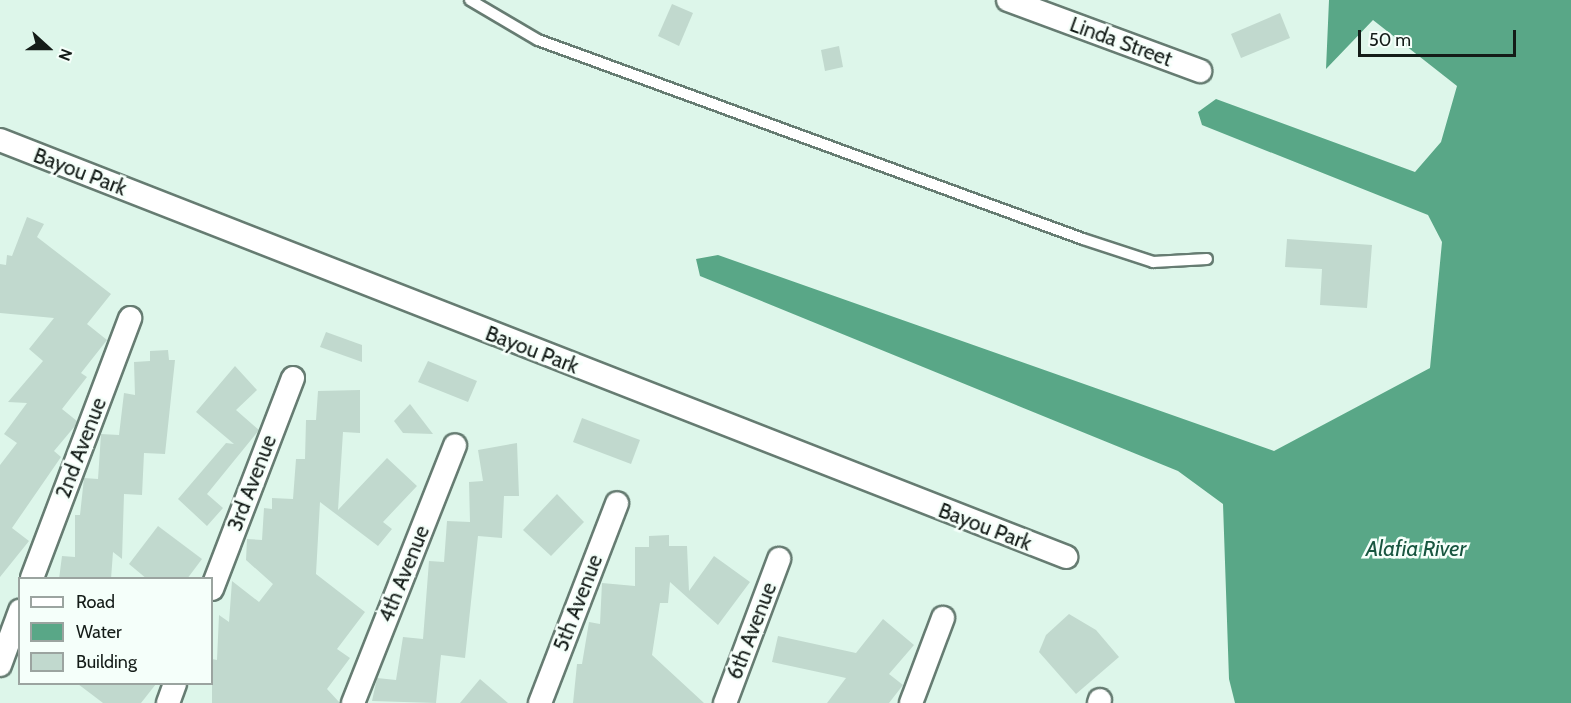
<!DOCTYPE html>
<style>
body{margin:0}
#map{position:relative;width:1571px;height:703px;overflow:hidden;background:#ddf6ea;font-family:Cabin,sans-serif}
div>[style]{position:absolute}
.water>*{inset:0;background:#59a787}
.building>*{inset:0;background:#c1d9ce}
.roads{filter:drop-shadow(2px 0 #667c72) drop-shadow(-2px 0 #667c72) drop-shadow(0 2px #667c72) drop-shadow(0 -2px #667c72)}
.lane>*{height:10px;margin:-5px;padding:0 5px;transform-origin:5px;border-radius:5px;background:#fff}
.street>*{height:22px;margin:-11px;padding:0 11px;transform-origin:11px;border-radius:11px;background:#fff}
span{translate:-50% -50%;white-space:nowrap;text-align:center;line-height:1.15;-webkit-text-stroke:5px #f5fffa;paint-order:stroke}
.street-label{font-size:21px;color:#141c18}
.water-label{font-size:22px;color:#185640;font-style:italic}
.legend{position:absolute;left:18px;top:577px;width:195px;height:108px;box-sizing:border-box;background:#f5fffa;border:2px solid #9ba4a0;margin:0;padding:8px 10px;list-style:none;font-size:18px;color:#141c18}
.legend li{display:flex;align-items:center;gap:12px;height:30px}
.legend b{width:30px;border:2px solid #9ba4a0}
.north{position:absolute;left:18px;top:18px;width:60px;height:60px;-webkit-text-stroke:4px #f5fffa;paint-order:stroke;rotate:111deg;font-size:16px;font-weight:700;line-height:24px;text-align:center;color:#141c18}
.north::after{content:'';display:block;margin:auto;width:21px;height:27px;background:#141c18;clip-path:polygon(50% 0,100% 100%,50% 72%,0 100%)}
.scale{position:absolute;left:1358px;top:30px;width:158px;height:27px;box-sizing:border-box;border:3px solid #141c18;border-top:0;padding-left:8px;font-size:18px;line-height:21px;white-space:nowrap;color:#141c18;-webkit-text-stroke:4px #f5fffa;paint-order:stroke}
</style>
<div id="map">
<div class="water">
<div style="clip-path:polygon(1329px 0,1571px 0,1571px 703px,1235px 703px,1229px 679px,1223px 504px,1178px 471px,700px 276px,696px 259px,718px 255px,1274px 451px,1430px 368px,1442px 242px,1428px 215px,1202px 125px,1198px 112px,1216px 99px,1415px 172px,1441px 142px,1457px 86px,1373px 20px,1326px 69px)"></div>
</div>
<div class="building">
<div style="clip-path:polygon(672px 4px,693px 13px,679px 46px,658px 36px)"></div>
<div style="clip-path:polygon(1280px 13px,1290px 38px,1241px 58px,1231px 34px)"></div>
<div style="clip-path:polygon(839px 46px,843px 67px,825px 71px,821px 50px)"></div>
<div style="clip-path:polygon(27px 217px,44px 224px,37px 237px,111px 294px,87px 324px,107px 340px,81px 373px,87px 377px,62px 409px,77px 421px,75px 426px,54px 451px,61px 457px,12px 528px,29px 541px,0 577px,0 465px,17px 443px,4px 434px,27px 403px,8px 402px,43px 361px,29px 349px,54px 318px,0 313px,0 264px,6px 265px,7px 255px,12px 256px)"></div>
<div style="clip-path:polygon(1287px 239px,1372px 245px,1367px 308px,1320px 305px,1322px 269px,1285px 267px)"></div>
<div style="clip-path:polygon(326px 332px,362px 345px,362px 362px,320px 347px)"></div>
<div style="clip-path:polygon(168px 350px,169px 360px,175px 360px,165px 454px,144px 453px,142px 495px,124px 494px,122px 559px,113px 552px,111px 579px,59px 579px,62px 556px,75px 557px,75px 515px,80px 515px,84px 478px,98px 479px,101px 434px,119px 435px,124px 393px,135px 395px,134px 362px,150px 361px,150px 351px)"></div>
<div style="clip-path:polygon(428px 361px,477px 381px,468px 402px,418px 382px)"></div>
<div style="clip-path:polygon(235px 366px,257px 390px,236px 410px,259px 430px,207px 494px,223px 508px,207px 526px,178px 499px,226px 443px,234px 444px,196px 412px)"></div>
<div style="clip-path:polygon(360px 390px,360px 433px,343px 432px,338px 510px,387px 458px,417px 486px,383px 522px,392px 529px,378px 546px,320px 502px,316px 574px,365px 612px,337px 649px,350px 658px,327px 689px,340px 703px,212px 703px,212px 659px,217px 660px,219px 615px,229px 622px,232px 581px,259px 602px,273px 584px,246px 560px,247px 539px,262px 540px,264px 508px,272px 509px,272px 498px,293px 499px,296px 459px,305px 459px,306px 420px,316px 420px,318px 391px)"></div>
<div style="clip-path:polygon(410px 404px,433px 434px,403px 433px,394px 421px)"></div>
<div style="clip-path:polygon(582px 418px,640px 440px,631px 464px,573px 442px)"></div>
<div style="clip-path:polygon(517px 443px,519px 496px,504px 496px,502px 538px,478px 536px,465px 658px,441px 655px,436px 703px,372px 701px,377px 678px,396px 680px,403px 637px,423px 639px,429px 561px,444px 562px,447px 521px,470px 522px,469px 482px,483px 481px,478px 450px)"></div>
<div style="clip-path:polygon(557px 494px,584px 522px,551px 556px,523px 530px)"></div>
<div style="clip-path:polygon(158px 526px,202px 559px,187px 579px,147px 579px,129px 564px)"></div>
<div style="clip-path:polygon(669px 535px,669px 546px,687px 546px,689px 591px,714px 556px,750px 582px,718px 625px,670px 582px,668px 603px,660px 603px,652px 655px,704px 703px,573px 703px,577px 664px,582px 664px,589px 622px,600px 624px,602px 583px,635px 586px,635px 547px,649px 547px,649px 536px)"></div>
<div style="clip-path:polygon(1069px 614px,1096px 630px,1119px 657px,1076px 694px,1039px 652px,1046px 635px)"></div>
<div style="clip-path:polygon(883px 619px,914px 645px,889px 674px,903px 685px,889px 703px,827px 703px,846px 678px,772px 662px,778px 636px,856px 653px)"></div>
<div style="clip-path:polygon(480px 679px,508px 703px,460px 703px)"></div>
<div style="clip-path:polygon(78px 684px,156px 684px,141px 703px,103px 703px)"></div>
</div>
<div class="roads">
<div class="lane">
<div style="left:470px;top:0;width:79px;rotate:30.5deg"></div>
<div style="left:538px;top:40px;width:580px;rotate:20.06deg"></div>
<div style="left:1083px;top:239px;width:74px;rotate:18.2deg"></div>
<div style="left:1153px;top:262px;width:54px;rotate:-3.2deg"></div>
</div>
<div class="street">
<div style="left:1008px;top:0;width:205px;rotate:20.3deg"></div>
<div style="left:0;top:140px;width:1145px;rotate:21.36deg"></div>
<div style="left:32px;top:578px;width:278px;rotate:-69.3deg"></div>
<div style="left:212px;top:589px;width:226px;rotate:-69deg"></div>
<div style="left:0;top:665px;width:58px;rotate:-69.7deg"></div>
<div style="left:168px;top:703px;width:20px;rotate:-70deg"></div>
<div style="left:353px;top:703px;width:277px;rotate:-68.4deg"></div>
<div style="left:540px;top:703px;width:214px;rotate:-68.9deg"></div>
<div style="left:725px;top:703px;width:154px;rotate:-69.4deg"></div>
<div style="left:911px;top:703px;width:91px;rotate:-69.4deg"></div>
<div style="left:1099px;top:703px;width:3px;rotate:-72deg"></div>
</div>
</div>
<div class="street-label">
<span style="left:1121px;top:42px;rotate:20deg">Linda Street</span>
<span style="left:80px;top:172px;rotate:21deg">Bayou Park</span>
<span style="left:532px;top:350px;rotate:21deg">Bayou Park</span>
<span style="left:81px;top:448px;rotate:-69deg">2nd Avenue</span>
<span style="left:252px;top:483px;rotate:-69deg">3rd Avenue</span>
<span style="left:985px;top:527px;rotate:21deg">Bayou Park</span>
<span style="left:404px;top:574px;rotate:-68deg">4th Avenue</span>
<span style="left:578px;top:603px;rotate:-69deg">5th Avenue</span>
<span style="left:752px;top:631px;rotate:-69deg">6th Avenue</span>
</div>
<div class="water-label">
<span style="left:1416px;top:549px">Alafia River</span>
</div>
<ul class="legend">
<li><b style="height:8px;background:#fff"></b>Road</li>
<li><b style="height:16px;background:#59a787"></b>Water</li>
<li><b style="height:16px;background:#c1d9ce"></b>Building</li>
</ul>
<div class="north">N</div>
<div class="scale">50 m</div>
</div>
